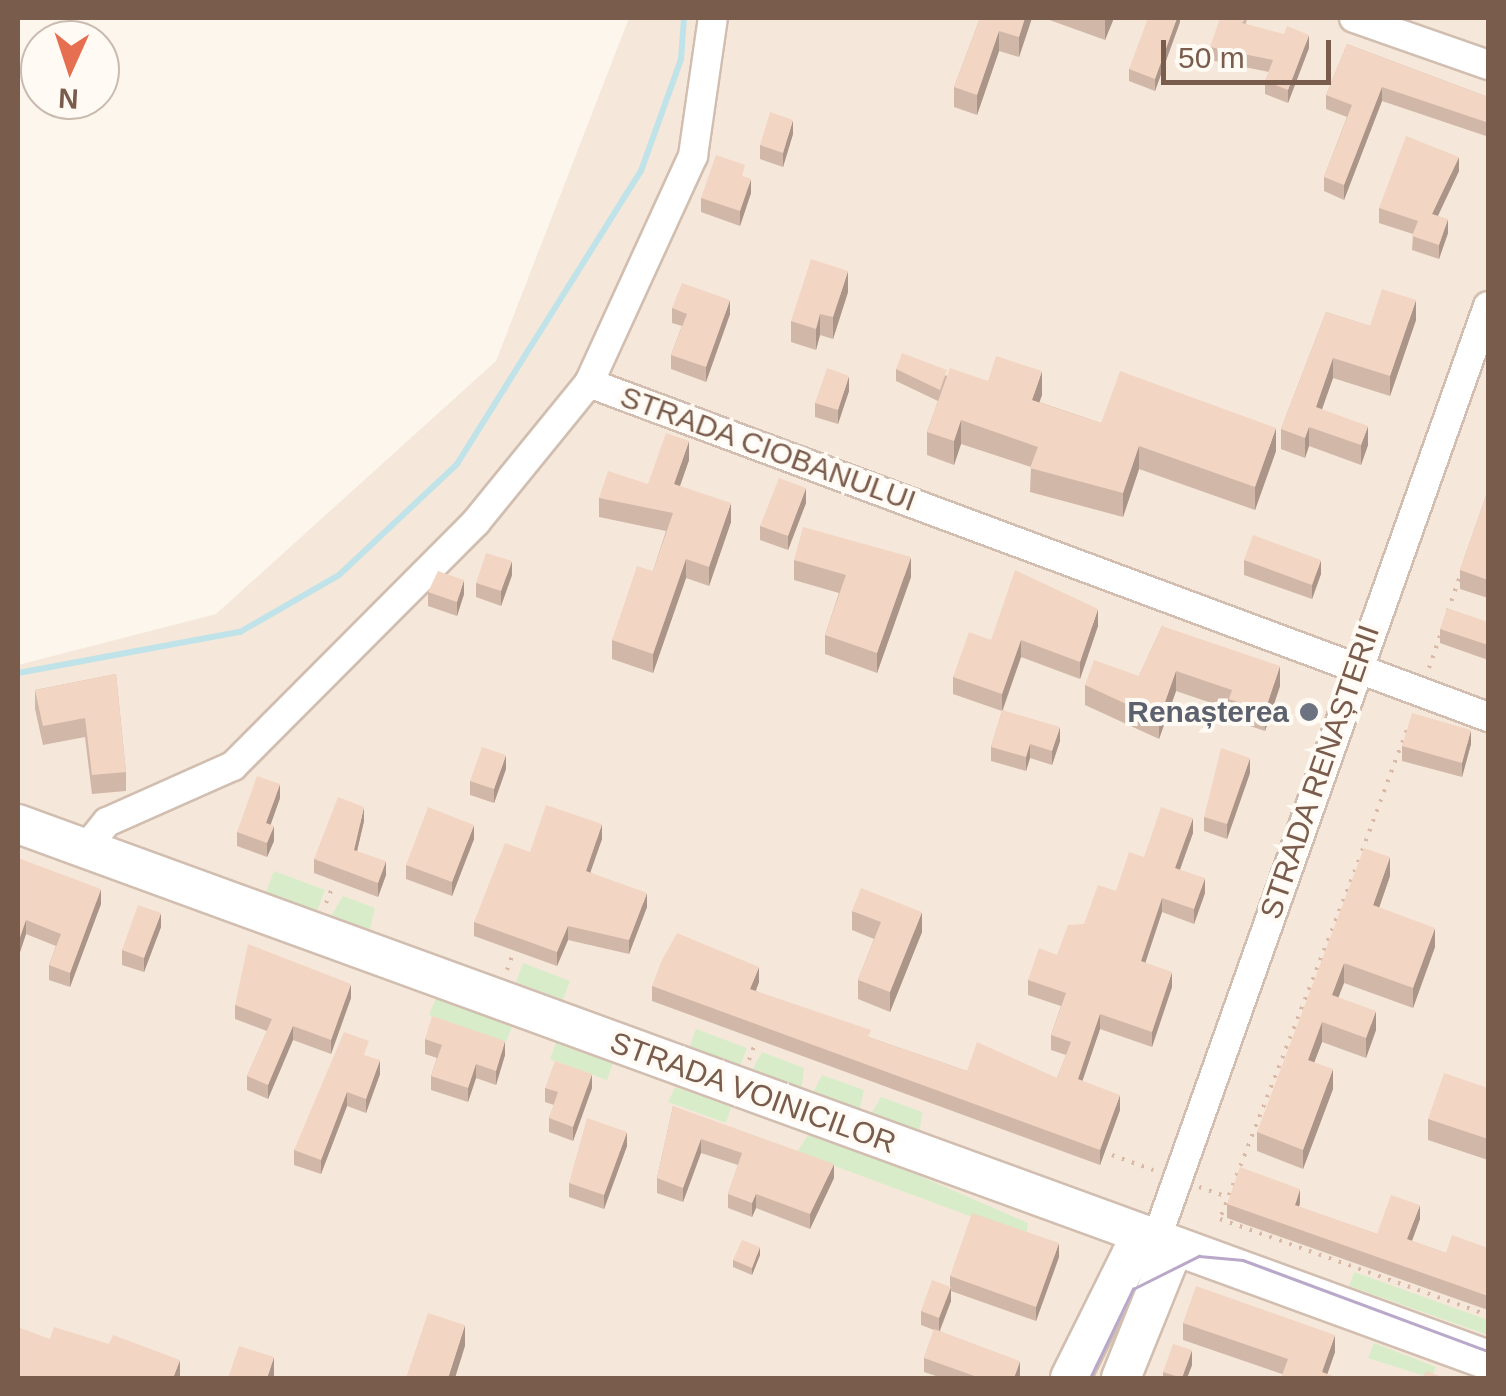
<!DOCTYPE html>
<meta charset="utf-8">
<style>
body{margin:0}
#map{position:relative;width:1506px;height:1396px;overflow:hidden;background:#fdf6ec;font-family:Arial,sans-serif}
div>[style]{position:absolute}
.residential>*{inset:0;background:#f5e8da}
.green>*{inset:0;background:#d8ecc9}
.stream>*{height:6px;margin:-3px;padding:0 3px;transform-origin:3px;border-radius:3px;background:#bfe3e8}
.path>*{height:4px;margin-top:-2px;transform-origin:0;background:repeating-linear-gradient(90deg,#d9b8a5 0 2.5px,transparent 0 10.5px)}
.roads{filter:drop-shadow(2px 0 #d1beb0) drop-shadow(-2px 0 #d1beb0) drop-shadow(0 2px #d1beb0) drop-shadow(0 -2px #d1beb0)}
.street>*{height:28px;margin:-14px;padding:0 14px;transform-origin:14px;border-radius:14px;background:#fff}
.secondary>*{height:38px;margin:-19px;padding:0 19px;transform-origin:19px;border-radius:19px;background:#fff}
.tram>*{height:2.5px;margin:-1.25px;padding:0 1.25px;transform-origin:1.25px;border-radius:1.25px;background:#b9a8c9}
.wall>*{inset:0;background:#d1b7a8}
.shaded-wall>*{inset:0;background:#aa9588}
.building>*{inset:0;background:#f3d5c3}
.dots>*{width:28px;height:28px;translate:-50% -50%;box-sizing:border-box;border:5px solid #fffaf3;border-radius:50%}
span{translate:-50% -50%;white-space:nowrap;text-align:center;line-height:1.15;-webkit-text-stroke:8px #fffaf3;paint-order:stroke}
.street-label{font-size:30px;color:#7a5c4d}
.worship-label{font-size:30px;color:#5b616d;font-weight:700}
.right{translate:-100% -50%;text-align:right}
.frame{position:absolute;inset:0;border:20px solid #7a5c4d;pointer-events:none}
.north{position:absolute;left:20px;top:20px;width:100px;height:100px;box-sizing:border-box;background:#fffaf3;border:2px solid #cabbb1;border-radius:50%;rotate:183deg;font-size:28px;font-weight:700;line-height:40px;text-align:center;color:#7a5c4d}
.north::after{content:'';display:block;margin:auto;width:35px;height:45px;background:#e76f51;clip-path:polygon(50% 0,100% 100%,50% 72%,0 100%)}
.scale{position:absolute;left:1161px;top:40px;width:170px;height:45px;box-sizing:border-box;border:5px solid #7a5c4d;border-top:0;padding-left:12px;font-size:30px;line-height:35px;white-space:nowrap;color:#7a5c4d;-webkit-text-stroke:8px #fffaf3;paint-order:stroke}
</style>
<div id="map">
<div class="residential">
<div style="clip-path:polygon(629px 18px,1488px 18px,1488px 1378px,18px 1378px,18px 665px,216px 614px,496px 361px)"></div>
</div>
<div class="green">
<div style="clip-path:polygon(274px 871px,325px 890px,317px 911px,266px 892px)"></div>
<div style="clip-path:polygon(343px 896px,375px 908px,369px 933px,330px 918px)"></div>
<div style="clip-path:polygon(523px 963px,570px 981px,563px 1000px,516px 982px)"></div>
<div style="clip-path:polygon(436px 998px,512px 1027px,505px 1044px,429px 1015px)"></div>
<div style="clip-path:polygon(696px 1029px,747px 1048px,740px 1066px,690px 1046px)"></div>
<div style="clip-path:polygon(556px 1042px,613px 1063px,607px 1080px,550px 1059px)"></div>
<div style="clip-path:polygon(762px 1052px,804px 1068px,801px 1092px,750px 1074px)"></div>
<div style="clip-path:polygon(822px 1075px,864px 1090px,859px 1112px,812px 1094px)"></div>
<div style="clip-path:polygon(675px 1087px,731px 1107px,726px 1123px,668px 1102px)"></div>
<div style="clip-path:polygon(881px 1097px,922px 1112px,919px 1137px,870px 1116px)"></div>
<div style="clip-path:polygon(812px 1129px,1028px 1223px,1026px 1237px,797px 1152px)"></div>
<div style="clip-path:polygon(1354px 1272px,1488px 1320px,1488px 1335px,1349px 1286px)"></div>
<div style="clip-path:polygon(1374px 1343px,1436px 1367px,1431px 1378px,1368px 1358px)"></div>
</div>
<div class="stream">
<div style="left:18px;top:673px;width:226px;rotate:-10.5deg"></div>
<div style="left:240px;top:632px;width:114px;rotate:-29.9deg"></div>
<div style="left:339px;top:575px;width:162px;rotate:-43.2deg"></div>
<div style="left:457px;top:464px;width:346px;rotate:-57.9deg"></div>
<div style="left:641px;top:171px;width:119px;rotate:-70.3deg"></div>
<div style="left:681px;top:59px;width:41px;rotate:-85.8deg"></div>
</div>
<div class="path">
<div style="left:1448px;top:611px;width:40px;rotate:-71.1deg"></div>
<div style="left:1429px;top:668px;width:40px;rotate:-71.1deg"></div>
<div style="left:1362px;top:851px;width:135px;rotate:-69.7deg"></div>
<div style="left:1359px;top:860px;width:385px;rotate:111.2deg"></div>
<div style="left:1220px;top:1219px;width:285px;rotate:19.7deg"></div>
<div style="left:326px;top:903px;width:16px;rotate:-68deg"></div>
<div style="left:507px;top:970px;width:15px;rotate:-70deg"></div>
<div style="left:749px;top:1060px;width:15px;rotate:-70deg"></div>
<div style="left:1112px;top:1155px;width:44px;rotate:20.1deg"></div>
<div style="left:1199px;top:1187px;width:31px;rotate:19deg"></div>
</div>
<div class="roads">
<div class="street">
<div style="left:1354px;top:18px;width:142px;rotate:19.3deg"></div>
<div style="left:589px;top:383px;width:250px;rotate:-65.4deg"></div>
<div style="left:693px;top:156px;width:139px;rotate:-81.8deg"></div>
<div style="left:85px;top:849px;width:35px;rotate:-51deg"></div>
<div style="left:107px;top:822px;width:138px;rotate:-24deg"></div>
<div style="left:233px;top:766px;width:344px;rotate:-45.1deg"></div>
<div style="left:476px;top:522px;width:179px;rotate:-50.9deg"></div>
<div style="left:589px;top:383px;width:959px;rotate:20.38deg"></div>
<div style="left:1156px;top:1240px;width:991px;rotate:-70.43deg"></div>
</div>
<div class="secondary">
<div style="left:18px;top:824px;width:1565px;rotate:20.03deg"></div>
<div style="left:1070px;top:1378px;width:137px;rotate:-63.6deg"></div>
<div style="left:1131px;top:1255px;width:29px;rotate:-31deg"></div>
<div style="left:1156px;top:1240px;width:26px;rotate:65deg"></div>
<div style="left:1167px;top:1264px;width:123px;rotate:112deg"></div>
</div>
</div>
<div class="tram">
<div style="left:1090px;top:1378px;width:99px;rotate:-64.2deg"></div>
<div style="left:1133px;top:1289px;width:74px;rotate:-26.6deg"></div>
<div style="left:1199px;top:1256px;width:44px;rotate:5.2deg"></div>
<div style="left:1243px;top:1260px;width:261px;rotate:20.4deg"></div>
</div>
<div class="wall">
<div style="clip-path:polygon(980px 18px,1032px 18px,1019px 57px,999px 51px,977px 115px,954px 107px,954px 87px)"></div>
<div style="clip-path:polygon(1044px 18px,1114px 18px,1105px 40px)"></div>
<div style="clip-path:polygon(1180px 18px,1180px 22px,1155px 91px,1129px 81px,1129px 69px)"></div>
<div style="clip-path:polygon(1247px 18px,1246px 24px,1309px 48px,1288px 103px,1265px 94px,1265px 81px,1269px 72px,1210px 60px,1210px 47px)"></div>
<div style="clip-path:polygon(1347px 44px,1488px 97px,1486px 136px,1382px 101px,1344px 200px,1324px 191px,1324px 177px,1347px 117px,1326px 109px,1326px 95px)"></div>
<div style="clip-path:polygon(793px 134px,783px 167px,760px 159px,760px 145px)"></div>
<div style="clip-path:polygon(1459px 171px,1438px 216px,1448px 233px,1439px 259px,1412px 250px,1413px 234px,1379px 223px,1379px 208px)"></div>
<div style="clip-path:polygon(745px 177px,751px 193px,740px 226px,701px 212px,701px 198px)"></div>
<div style="clip-path:polygon(848px 292px,833px 339px,820px 335px,816px 350px,791px 342px,791px 321px)"></div>
<div style="clip-path:polygon(672px 308px,730px 314px,706px 382px,671px 369px,671px 355px,682px 326px,672px 323px)"></div>
<div style="clip-path:polygon(1326px 312px,1370px 326px,1416px 320px,1390px 396px,1333px 378px,1322px 409px,1368px 445px,1361px 465px,1309px 446px,1305px 458px,1281px 449px,1281px 429px)"></div>
<div style="clip-path:polygon(896px 369px,988px 381px,1042px 395px,1039px 402px,1101px 423px,1276px 451px,1255px 510px,1139px 469px,1123px 517px,1030px 492px,1031px 467px,961px 444px,954px 465px,927px 455px,927px 432px,938px 401px,896px 381px)"></div>
<div style="clip-path:polygon(849px 391px,838px 424px,815px 417px,815px 403px)"></div>
<div style="clip-path:polygon(689px 460px,680px 486px,731px 522px,709px 586px,686px 578px,653px 673px,612px 659px,612px 640px,653px 571px,666px 531px,599px 517px,599px 498px,648px 484px)"></div>
<div style="clip-path:polygon(1488px 490px,1488px 598px,1460px 589px,1460px 570px)"></div>
<div style="clip-path:polygon(806px 503px,788px 550px,760px 540px,760px 526px)"></div>
<div style="clip-path:polygon(794px 560px,911px 577px,877px 673px,825px 654px,825px 635px,839px 593px,794px 580px)"></div>
<div style="clip-path:polygon(1244px 560px,1321px 574px,1312px 599px,1244px 575px)"></div>
<div style="clip-path:polygon(512px 575px,501px 606px,476px 597px,476px 583px)"></div>
<div style="clip-path:polygon(428px 592px,464px 594px,457px 616px,428px 606px)"></div>
<div style="clip-path:polygon(1488px 622px,1488px 660px,1440px 643px,1440px 629px)"></div>
<div style="clip-path:polygon(1098px 626px,1080px 679px,1021px 657px,1003px 710px,1060px 741px,1052px 765px,1030px 758px,1026px 771px,991px 761px,991px 747px,1002px 711px,953px 694px,953px 677px,991px 640px)"></div>
<div style="clip-path:polygon(1162px 626px,1280px 686px,1265px 731px,1229px 719px,1229px 709px,1176px 691px,1159px 739px,1085px 705px,1085px 685px,1139px 676px)"></div>
<div style="clip-path:polygon(116px 674px,126px 772px,126px 791px,92px 794px,85px 737px,43px 745px,35px 709px,35px 690px)"></div>
<div style="clip-path:polygon(1471px 744px,1462px 777px,1402px 761px,1402px 746px)"></div>
<div style="clip-path:polygon(506px 769px,494px 803px,470px 795px,470px 781px)"></div>
<div style="clip-path:polygon(1250px 773px,1227px 839px,1204px 831px,1204px 817px)"></div>
<div style="clip-path:polygon(280px 798px,270px 825px,274px 841px,267px 857px,237px 846px,237px 832px)"></div>
<div style="clip-path:polygon(364px 821px,357px 851px,386px 875px,378px 897px,314px 873px,314px 859px)"></div>
<div style="clip-path:polygon(1193px 833px,1180px 870px,1205px 893px,1194px 924px,1162px 912px,1145px 963px,1172px 987px,1152px 1047px,1100px 1029px,1082px 1081px,1120px 1110px,1100px 1165px,652px 1001px,652px 986px,759px 982px,756px 991px,871px 1038px,967px 1071px,1057px 1078px,1066px 1055px,1051px 1050px,1051px 1035px,1061px 1006px,1028px 995px,1028px 980px,1057px 955px,1116px 891px,1144px 857px)"></div>
<div style="clip-path:polygon(474px 839px,452px 896px,406px 879px,406px 865px)"></div>
<div style="clip-path:polygon(602px 839px,590px 872px,647px 907px,629px 954px,568px 940px,557px 966px,474px 936px,474px 922px,530px 852px)"></div>
<div style="clip-path:polygon(18px 858px,101px 904px,70px 987px,49px 980px,49px 965px,56px 946px,26px 934px,18px 958px)"></div>
<div style="clip-path:polygon(1390px 876px,1379px 908px,1435px 947px,1413px 1008px,1344px 983px,1338px 997px,1376px 1030px,1366px 1058px,1322px 1042px,1314px 1062px,1333px 1089px,1303px 1169px,1257px 1151px,1257px 1132px)"></div>
<div style="clip-path:polygon(852px 911px,922px 932px,890px 1012px,858px 999px,858px 980px,874px 939px,852px 930px)"></div>
<div style="clip-path:polygon(161px 927px,144px 972px,122px 965px,122px 950px)"></div>
<div style="clip-path:polygon(351px 998px,331px 1054px,293px 1040px,268px 1099px,247px 1090px,247px 1076px,267px 1031px,235px 1019px,235px 1005px)"></div>
<div style="clip-path:polygon(425px 1039px,505px 1055px,496px 1085px,476px 1078px,468px 1102px,431px 1090px,431px 1076px,437px 1058px,425px 1054px)"></div>
<div style="clip-path:polygon(368px 1056px,380px 1074px,366px 1113px,347px 1106px,321px 1174px,294px 1165px,294px 1150px)"></div>
<div style="clip-path:polygon(545px 1088px,592px 1088px,573px 1141px,549px 1132px,549px 1118px,554px 1105px,545px 1102px)"></div>
<div style="clip-path:polygon(1488px 1088px,1488px 1160px,1428px 1140px,1428px 1119px)"></div>
<div style="clip-path:polygon(673px 1106px,834px 1178px,810px 1229px,756px 1208px,752px 1217px,728px 1208px,728px 1194px,738px 1165px,701px 1153px,683px 1202px,657px 1193px,657px 1178px)"></div>
<div style="clip-path:polygon(627px 1146px,604px 1209px,569px 1197px,569px 1183px)"></div>
<div style="clip-path:polygon(1300px 1203px,1299px 1207px,1377px 1234px,1420px 1219px,1412px 1241px,1446px 1253px,1488px 1248px,1488px 1310px,1227px 1218px,1227px 1204px)"></div>
<div style="clip-path:polygon(760px 1255px,752px 1275px,733px 1267px,733px 1260px)"></div>
<div style="clip-path:polygon(1059px 1257px,1036px 1321px,951px 1291px,951px 1301px,940px 1331px,1020px 1375px,1019px 1378px,942px 1378px,924px 1372px,924px 1358px,934px 1330px,921px 1325px,921px 1311px,950px 1287px,950px 1276px)"></div>
<div style="clip-path:polygon(1183px 1323px,1335px 1352px,1327px 1374px,1282px 1374px,1183px 1340px)"></div>
<div style="clip-path:polygon(1192px 1365px,1187px 1378px,1163px 1378px,1163px 1372px)"></div>
</div>
<div class="shaded-wall">
<div style="clip-path:polygon(1025px 18px,1032px 18px,1019px 57px,1019px 37px)"></div>
<div style="clip-path:polygon(1106px 18px,1114px 18px,1105px 40px,1105px 20px)"></div>
<div style="clip-path:polygon(1177px 18px,1180px 18px,1180px 22px,1155px 91px,1155px 79px)"></div>
<div style="clip-path:polygon(999px 31px,999px 51px,977px 115px,977px 95px)"></div>
<div style="clip-path:polygon(1309px 35px,1309px 48px,1288px 103px,1288px 90px)"></div>
<div style="clip-path:polygon(1382px 87px,1382px 101px,1344px 200px,1344px 185px)"></div>
<div style="clip-path:polygon(793px 120px,793px 134px,783px 167px,783px 153px)"></div>
<div style="clip-path:polygon(1459px 157px,1459px 171px,1432px 228px,1432px 214px)"></div>
<div style="clip-path:polygon(751px 179px,751px 193px,740px 226px,740px 211px)"></div>
<div style="clip-path:polygon(1448px 219px,1448px 233px,1439px 259px,1439px 245px)"></div>
<div style="clip-path:polygon(848px 271px,848px 292px,833px 339px,833px 317px)"></div>
<div style="clip-path:polygon(730px 300px,730px 314px,706px 382px,706px 367px)"></div>
<div style="clip-path:polygon(1416px 300px,1416px 320px,1390px 396px,1390px 376px)"></div>
<div style="clip-path:polygon(820px 314px,820px 335px,816px 350px,816px 329px)"></div>
<div style="clip-path:polygon(1333px 358px,1333px 378px,1316px 426px,1316px 407px)"></div>
<div style="clip-path:polygon(1042px 371px,1042px 395px,1032px 423px,1032px 400px)"></div>
<div style="clip-path:polygon(849px 376px,849px 391px,838px 424px,838px 410px)"></div>
<div style="clip-path:polygon(961px 420px,961px 444px,954px 465px,954px 441px)"></div>
<div style="clip-path:polygon(1368px 426px,1368px 445px,1361px 465px,1361px 445px)"></div>
<div style="clip-path:polygon(1309px 427px,1309px 446px,1305px 458px,1305px 438px)"></div>
<div style="clip-path:polygon(1276px 428px,1276px 451px,1255px 510px,1255px 487px)"></div>
<div style="clip-path:polygon(689px 441px,689px 460px,674px 503px,674px 484px)"></div>
<div style="clip-path:polygon(1139px 446px,1139px 469px,1123px 517px,1123px 493px)"></div>
<div style="clip-path:polygon(806px 488px,806px 503px,788px 550px,788px 536px)"></div>
<div style="clip-path:polygon(731px 503px,731px 522px,709px 586px,709px 567px)"></div>
<div style="clip-path:polygon(911px 557px,911px 577px,877px 673px,877px 653px)"></div>
<div style="clip-path:polygon(686px 559px,686px 578px,653px 673px,653px 654px)"></div>
<div style="clip-path:polygon(1321px 560px,1321px 574px,1312px 599px,1312px 585px)"></div>
<div style="clip-path:polygon(512px 561px,512px 575px,501px 606px,501px 591px)"></div>
<div style="clip-path:polygon(464px 580px,464px 594px,457px 616px,457px 602px)"></div>
<div style="clip-path:polygon(1098px 609px,1098px 626px,1080px 679px,1080px 662px)"></div>
<div style="clip-path:polygon(1021px 640px,1021px 657px,1002px 711px,1002px 694px)"></div>
<div style="clip-path:polygon(1280px 666px,1280px 686px,1265px 731px,1265px 711px)"></div>
<div style="clip-path:polygon(1176px 671px,1176px 691px,1159px 739px,1159px 719px)"></div>
<div style="clip-path:polygon(1060px 727px,1060px 741px,1052px 765px,1052px 751px)"></div>
<div style="clip-path:polygon(1471px 730px,1471px 744px,1462px 777px,1462px 763px)"></div>
<div style="clip-path:polygon(1030px 744px,1030px 758px,1026px 771px,1026px 757px)"></div>
<div style="clip-path:polygon(506px 755px,506px 769px,494px 803px,494px 789px)"></div>
<div style="clip-path:polygon(1250px 758px,1250px 773px,1227px 839px,1227px 824px)"></div>
<div style="clip-path:polygon(280px 784px,280px 798px,266px 838px,266px 823px)"></div>
<div style="clip-path:polygon(364px 807px,364px 821px,354px 864px,354px 850px)"></div>
<div style="clip-path:polygon(1193px 818px,1193px 833px,1175px 883px,1175px 868px)"></div>
<div style="clip-path:polygon(602px 824px,602px 839px,586px 885px,586px 871px)"></div>
<div style="clip-path:polygon(474px 825px,474px 839px,452px 896px,452px 882px)"></div>
<div style="clip-path:polygon(274px 826px,274px 841px,267px 857px,267px 843px)"></div>
<div style="clip-path:polygon(1390px 857px,1390px 876px,1373px 925px,1373px 905px)"></div>
<div style="clip-path:polygon(386px 861px,386px 875px,378px 897px,378px 883px)"></div>
<div style="clip-path:polygon(1205px 878px,1205px 893px,1194px 924px,1194px 909px)"></div>
<div style="clip-path:polygon(101px 889px,101px 904px,70px 987px,70px 973px)"></div>
<div style="clip-path:polygon(647px 893px,647px 907px,629px 954px,629px 940px)"></div>
<div style="clip-path:polygon(1162px 898px,1162px 912px,1141px 976px,1141px 961px)"></div>
<div style="clip-path:polygon(922px 912px,922px 932px,890px 1012px,890px 992px)"></div>
<div style="clip-path:polygon(161px 913px,161px 927px,144px 972px,144px 958px)"></div>
<div style="clip-path:polygon(26px 920px,26px 934px,18px 958px,18px 943px)"></div>
<div style="clip-path:polygon(568px 926px,568px 940px,557px 966px,557px 952px)"></div>
<div style="clip-path:polygon(1435px 928px,1435px 947px,1413px 1008px,1413px 988px)"></div>
<div style="clip-path:polygon(1344px 963px,1344px 983px,1332px 1014px,1332px 995px)"></div>
<div style="clip-path:polygon(759px 967px,759px 982px,750px 1004px,750px 989px)"></div>
<div style="clip-path:polygon(1172px 972px,1172px 987px,1152px 1047px,1152px 1032px)"></div>
<div style="clip-path:polygon(351px 984px,351px 998px,331px 1054px,331px 1040px)"></div>
<div style="clip-path:polygon(1376px 1011px,1376px 1030px,1366px 1058px,1366px 1038px)"></div>
<div style="clip-path:polygon(1100px 1014px,1100px 1029px,1078px 1094px,1078px 1079px)"></div>
<div style="clip-path:polygon(1322px 1022px,1322px 1042px,1308px 1079px,1308px 1060px)"></div>
<div style="clip-path:polygon(293px 1026px,293px 1040px,268px 1099px,268px 1085px)"></div>
<div style="clip-path:polygon(505px 1041px,505px 1055px,496px 1085px,496px 1071px)"></div>
<div style="clip-path:polygon(380px 1060px,380px 1074px,366px 1113px,366px 1099px)"></div>
<div style="clip-path:polygon(476px 1064px,476px 1078px,468px 1102px,468px 1088px)"></div>
<div style="clip-path:polygon(1333px 1069px,1333px 1089px,1303px 1169px,1303px 1150px)"></div>
<div style="clip-path:polygon(592px 1074px,592px 1088px,573px 1141px,573px 1127px)"></div>
<div style="clip-path:polygon(347px 1092px,347px 1106px,321px 1174px,321px 1160px)"></div>
<div style="clip-path:polygon(1120px 1095px,1120px 1110px,1100px 1165px,1100px 1150px)"></div>
<div style="clip-path:polygon(627px 1132px,627px 1146px,604px 1209px,604px 1195px)"></div>
<div style="clip-path:polygon(701px 1139px,701px 1153px,683px 1202px,683px 1188px)"></div>
<div style="clip-path:polygon(834px 1164px,834px 1178px,810px 1229px,810px 1214px)"></div>
<div style="clip-path:polygon(1300px 1189px,1300px 1203px,1295px 1219px,1295px 1205px)"></div>
<div style="clip-path:polygon(756px 1194px,756px 1208px,752px 1217px,752px 1203px)"></div>
<div style="clip-path:polygon(1420px 1205px,1420px 1219px,1407px 1254px,1407px 1239px)"></div>
<div style="clip-path:polygon(1059px 1243px,1059px 1257px,1036px 1321px,1036px 1307px)"></div>
<div style="clip-path:polygon(760px 1247px,760px 1255px,752px 1275px,752px 1268px)"></div>
<div style="clip-path:polygon(951px 1287px,951px 1301px,939px 1332px,939px 1318px)"></div>
<div style="clip-path:polygon(465px 1325px,465px 1346px,455px 1378px,448px 1378px)"></div>
<div style="clip-path:polygon(1335px 1335px,1335px 1352px,1326px 1378px,1322px 1372px)"></div>
<div style="clip-path:polygon(1192px 1350px,1192px 1365px,1187px 1378px,1182px 1378px)"></div>
<div style="clip-path:polygon(274px 1357px,274px 1378px,267px 1378px)"></div>
<div style="clip-path:polygon(180px 1360px,180px 1378px,173px 1378px)"></div>
<div style="clip-path:polygon(1020px 1361px,1020px 1375px,1019px 1378px,1014px 1378px)"></div>
</div>
<div class="building">
<div style="clip-path:polygon(980px 18px,1025px 18px,1019px 37px,999px 31px,977px 95px,954px 87px)"></div>
<div style="clip-path:polygon(1148px 18px,1177px 18px,1155px 79px,1129px 69px)"></div>
<div style="clip-path:polygon(1220px 18px,1244px 18px,1242px 23px,1284px 34px,1287px 26px,1309px 35px,1288px 90px,1265px 81px,1273px 60px,1210px 47px)"></div>
<div style="clip-path:polygon(1347px 44px,1488px 97px,1488px 115px,1486px 122px,1382px 87px,1344px 185px,1324px 177px,1352px 105px,1326px 95px)"></div>
<div style="clip-path:polygon(770px 112px,793px 120px,783px 153px,760px 145px)"></div>
<div style="clip-path:polygon(1406px 136px,1459px 157px,1432px 214px,1448px 219px,1439px 245px,1412px 236px,1418px 221px,1379px 208px)"></div>
<div style="clip-path:polygon(716px 155px,745px 165px,742px 176px,751px 179px,740px 211px,701px 198px)"></div>
<div style="clip-path:polygon(811px 259px,848px 271px,833px 317px,820px 314px,816px 329px,791px 321px)"></div>
<div style="clip-path:polygon(682px 283px,730px 300px,706px 367px,671px 355px,687px 314px,672px 308px)"></div>
<div style="clip-path:polygon(1382px 289px,1416px 300px,1390px 376px,1333px 358px,1316px 407px,1368px 426px,1361px 445px,1309px 427px,1305px 438px,1281px 429px,1326px 312px,1370px 326px)"></div>
<div style="clip-path:polygon(902px 353px,947px 370px,940px 390px,896px 369px)"></div>
<div style="clip-path:polygon(996px 356px,1042px 371px,1032px 400px,1101px 423px,1120px 371px,1276px 428px,1255px 487px,1139px 446px,1123px 493px,1030px 468px,1038px 447px,961px 420px,954px 441px,927px 432px,950px 368px,988px 381px)"></div>
<div style="clip-path:polygon(827px 368px,849px 376px,838px 410px,815px 403px)"></div>
<div style="clip-path:polygon(666px 433px,689px 441px,674px 484px,731px 503px,709px 567px,686px 559px,653px 654px,612px 640px,637px 566px,653px 571px,673px 513px,599px 498px,608px 471px,648px 484px)"></div>
<div style="clip-path:polygon(779px 478px,806px 488px,788px 536px,760px 526px)"></div>
<div style="clip-path:polygon(1488px 490px,1488px 580px,1460px 570px)"></div>
<div style="clip-path:polygon(803px 527px,911px 557px,877px 653px,825px 635px,846px 575px,794px 560px)"></div>
<div style="clip-path:polygon(1253px 535px,1321px 560px,1312px 585px,1244px 560px)"></div>
<div style="clip-path:polygon(486px 553px,512px 561px,501px 591px,476px 583px)"></div>
<div style="clip-path:polygon(1015px 570px,1098px 609px,1080px 662px,1021px 640px,1002px 694px,953px 677px,969px 632px,991px 640px)"></div>
<div style="clip-path:polygon(438px 571px,464px 580px,457px 602px,428px 592px)"></div>
<div style="clip-path:polygon(1447px 608px,1488px 622px,1488px 645px,1440px 629px)"></div>
<div style="clip-path:polygon(1162px 626px,1280px 666px,1265px 711px,1229px 699px,1232px 690px,1176px 671px,1159px 719px,1085px 685px,1094px 660px,1139px 676px)"></div>
<div style="clip-path:polygon(116px 674px,126px 772px,92px 775px,85px 718px,43px 726px,35px 690px)"></div>
<div style="clip-path:polygon(1002px 710px,1060px 727px,1052px 751px,1030px 744px,1026px 757px,991px 747px)"></div>
<div style="clip-path:polygon(1412px 713px,1471px 730px,1462px 763px,1402px 746px)"></div>
<div style="clip-path:polygon(482px 747px,506px 755px,494px 789px,470px 781px)"></div>
<div style="clip-path:polygon(1221px 748px,1250px 758px,1227px 824px,1204px 817px)"></div>
<div style="clip-path:polygon(257px 776px,280px 784px,266px 823px,274px 826px,267px 843px,237px 832px)"></div>
<div style="clip-path:polygon(338px 797px,364px 807px,354px 850px,386px 861px,378px 883px,314px 859px)"></div>
<div style="clip-path:polygon(546px 805px,602px 824px,586px 871px,647px 893px,629px 940px,568px 926px,557px 952px,474px 922px,505px 843px,530px 852px)"></div>
<div style="clip-path:polygon(428px 807px,474px 825px,452px 882px,406px 865px)"></div>
<div style="clip-path:polygon(1161px 807px,1193px 818px,1175px 868px,1205px 878px,1194px 909px,1162px 898px,1141px 961px,1172px 972px,1152px 1032px,1100px 1014px,1078px 1079px,1120px 1095px,1100px 1150px,652px 986px,661px 962px,677px 933px,759px 967px,750px 989px,871px 1030px,868px 1037px,967px 1071px,977px 1042px,1057px 1078px,1071px 1042px,1051px 1035px,1066px 993px,1028px 980px,1039px 948px,1057px 955px,1068px 925px,1084px 924px,1098px 885px,1116px 891px,1129px 852px,1144px 857px)"></div>
<div style="clip-path:polygon(1364px 848px,1390px 857px,1373px 905px,1435px 928px,1413px 988px,1344px 963px,1332px 995px,1376px 1011px,1366px 1038px,1322px 1022px,1308px 1060px,1333px 1069px,1303px 1150px,1257px 1132px)"></div>
<div style="clip-path:polygon(18px 858px,101px 889px,70px 973px,49px 965px,61px 934px,26px 920px,18px 943px)"></div>
<div style="clip-path:polygon(861px 888px,922px 912px,890px 992px,858px 980px,881px 922px,852px 911px)"></div>
<div style="clip-path:polygon(138px 905px,161px 913px,144px 958px,122px 950px)"></div>
<div style="clip-path:polygon(248px 944px,351px 984px,331px 1040px,293px 1026px,268px 1085px,247px 1076px,272px 1019px,235px 1005px)"></div>
<div style="clip-path:polygon(432px 1016px,505px 1041px,496px 1071px,476px 1064px,468px 1088px,431px 1076px,442px 1045px,425px 1039px)"></div>
<div style="clip-path:polygon(344px 1032px,369px 1041px,364px 1055px,380px 1060px,366px 1099px,347px 1092px,321px 1160px,294px 1150px)"></div>
<div style="clip-path:polygon(555px 1061px,592px 1074px,573px 1127px,549px 1118px,558px 1092px,545px 1088px)"></div>
<div style="clip-path:polygon(1444px 1073px,1488px 1088px,1488px 1139px,1428px 1119px)"></div>
<div style="clip-path:polygon(673px 1106px,834px 1164px,810px 1214px,756px 1194px,752px 1203px,728px 1194px,742px 1153px,701px 1139px,683px 1188px,657px 1178px)"></div>
<div style="clip-path:polygon(587px 1118px,627px 1132px,604px 1195px,569px 1183px)"></div>
<div style="clip-path:polygon(1240px 1167px,1300px 1189px,1295px 1205px,1377px 1234px,1391px 1195px,1420px 1205px,1407px 1239px,1446px 1253px,1452px 1235px,1488px 1248px,1488px 1296px,1227px 1204px)"></div>
<div style="clip-path:polygon(972px 1213px,1059px 1243px,1036px 1307px,950px 1276px)"></div>
<div style="clip-path:polygon(742px 1240px,760px 1247px,752px 1268px,733px 1260px)"></div>
<div style="clip-path:polygon(932px 1280px,951px 1287px,939px 1318px,921px 1311px)"></div>
<div style="clip-path:polygon(1196px 1286px,1335px 1335px,1322px 1372px,1339px 1378px,1281px 1378px,1288px 1359px,1183px 1323px)"></div>
<div style="clip-path:polygon(428px 1313px,465px 1325px,448px 1378px,406px 1378px)"></div>
<div style="clip-path:polygon(18px 1327px,50px 1339px,54px 1327px,109px 1344px,113px 1335px,180px 1360px,173px 1378px,18px 1378px)"></div>
<div style="clip-path:polygon(934px 1329px,1020px 1361px,1014px 1378px,980px 1378px,924px 1358px)"></div>
<div style="clip-path:polygon(1173px 1344px,1192px 1350px,1182px 1378px,1163px 1372px)"></div>
<div style="clip-path:polygon(239px 1346px,274px 1357px,267px 1378px,228px 1378px)"></div>
<div style="clip-path:polygon(1426px 1371px,1445px 1378px,1423px 1378px)"></div>
</div>
<div class="dots">
<div style="left:1309px;top:712px;background:#6b7280"></div>
</div>
<div class="street-label">
<span style="left:768px;top:449px;rotate:20deg">STRADA CIOBANULUI</span>
<span style="left:1320px;top:772px;rotate:-71deg">STRADA RENAȘTERII</span>
<span style="left:753px;top:1093px;rotate:20deg">STRADA VOINICILOR</span>
</div>
<div class="worship-label">
<span class="right" style="left:1289px;top:712px">Renașterea</span>
</div>
<div class="frame"></div>
<div class="north">N</div>
<div class="scale">50 m</div>
</div>
